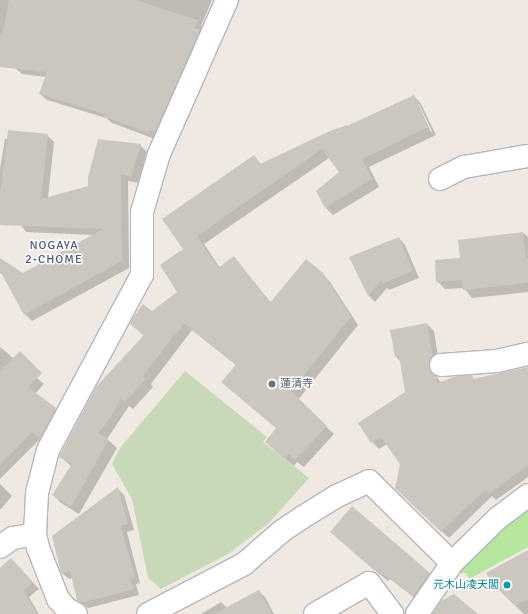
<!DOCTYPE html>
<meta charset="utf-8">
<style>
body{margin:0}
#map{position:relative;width:528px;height:614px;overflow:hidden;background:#efe9e1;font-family:Signika,"Noto Sans JP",sans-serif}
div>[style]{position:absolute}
.green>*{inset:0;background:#b6e59e}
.cemetery>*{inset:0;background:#c8d9b8}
.shadow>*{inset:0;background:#0003}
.building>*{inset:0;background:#cbc7bf}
.roads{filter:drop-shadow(1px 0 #b4b7c1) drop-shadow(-1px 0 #b4b7c1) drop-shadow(0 1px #b4b7c1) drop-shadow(0 -1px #b4b7c1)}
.street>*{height:22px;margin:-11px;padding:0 11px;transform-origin:11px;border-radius:11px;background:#fff}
.dots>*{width:11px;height:11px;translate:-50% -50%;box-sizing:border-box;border:2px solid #fff;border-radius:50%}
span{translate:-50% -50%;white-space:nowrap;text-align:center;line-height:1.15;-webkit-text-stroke:3px #fff;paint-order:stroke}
.worship-label{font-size:11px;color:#5b616d}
.left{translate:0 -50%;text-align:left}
.culture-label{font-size:11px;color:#0d838f}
.right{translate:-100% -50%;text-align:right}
.neighbourhood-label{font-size:12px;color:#4d5680;letter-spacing:1px}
</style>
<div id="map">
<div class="green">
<div style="clip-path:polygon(528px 506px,528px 547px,469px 579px,466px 573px,457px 573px,503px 526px)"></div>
</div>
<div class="cemetery">
<div style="clip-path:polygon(185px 371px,267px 437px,263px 442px,309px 478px,269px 523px,228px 554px,161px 589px,148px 578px,132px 499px,112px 464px,120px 448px)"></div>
</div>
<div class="shadow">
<div style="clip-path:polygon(0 0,21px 0,0 57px)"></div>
<div style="clip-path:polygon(22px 0,212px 0,201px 26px,203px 28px,155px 139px,112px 123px,106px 118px,47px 100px,40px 94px,46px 77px,22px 74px,15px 68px)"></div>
<div style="clip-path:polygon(evenodd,414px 96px,421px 104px,436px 135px,369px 167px,379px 187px,333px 215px,326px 208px,340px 173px,329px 158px,204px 244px,220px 268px,234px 257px,271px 303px,322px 273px,330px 282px,358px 325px,298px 400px,334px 434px,304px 467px,297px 462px,294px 466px,274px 450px,277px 429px,222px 382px,236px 365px,192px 330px,151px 384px,153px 387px,133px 409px,129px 406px,107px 439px,117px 448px,79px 514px,61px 503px,53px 495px,71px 466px,60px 456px,144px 336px,131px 324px,152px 313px,178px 293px,185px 250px,254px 156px,261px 164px,348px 127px,414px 96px,417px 104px,419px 104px,432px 131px,431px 132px,417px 104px)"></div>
<div style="clip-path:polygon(47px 135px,54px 142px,48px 198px,89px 187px,140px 145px,147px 152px,138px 183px,128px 181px,129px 268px,32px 321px,25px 314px,2px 272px,0 274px,0 259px,23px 274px,94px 235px,26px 232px,0 198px,0 169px,5px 139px)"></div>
<div style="clip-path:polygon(523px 233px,528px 237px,528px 292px,472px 298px,464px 288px,445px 289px,437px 281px,461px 259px)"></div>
<div style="clip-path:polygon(399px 238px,405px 245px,419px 278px,389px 290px,387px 288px,375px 302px,369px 296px,350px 258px)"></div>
<div style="clip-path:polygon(427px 324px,434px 331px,439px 363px,435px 374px,441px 383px,471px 376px,474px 379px,528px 368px,528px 477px,496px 500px,492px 496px,449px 538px,403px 495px,401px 463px,387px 444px,379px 449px,372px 442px,406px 393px,401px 362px,396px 357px)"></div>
<div style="clip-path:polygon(0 347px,44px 384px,35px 394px,63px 416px,47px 444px,40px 439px,0 479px)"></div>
<div style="clip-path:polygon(0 484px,12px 496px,0 510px)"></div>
<div style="clip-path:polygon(118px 489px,124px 495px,134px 530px,127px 532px,140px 583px,136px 584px,139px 595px,88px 608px,78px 600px,73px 578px,69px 579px,62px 573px)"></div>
<div style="clip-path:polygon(338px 538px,429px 573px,436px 580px,419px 601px,390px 579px,388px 581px)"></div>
<div style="clip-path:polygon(528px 551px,528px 614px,524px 614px,493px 584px)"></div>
<div style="clip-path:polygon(11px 560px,39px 589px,29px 597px,39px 614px,0 614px,0 570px)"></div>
<div style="clip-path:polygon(258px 591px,265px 597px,274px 614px,201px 614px,221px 602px,227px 608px)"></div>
</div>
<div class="building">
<div style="clip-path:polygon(9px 0,135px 0,198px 20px,195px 28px,200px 30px,196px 39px,155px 132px,150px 130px,149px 133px,104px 117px,105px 114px,39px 94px,47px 72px,0 67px,0 35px,2px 35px)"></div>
<div style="clip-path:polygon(414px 95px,429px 127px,362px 159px,372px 179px,325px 208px,316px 191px,339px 172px,322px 149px,197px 236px,218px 268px,234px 256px,270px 303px,306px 259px,323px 273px,351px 317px,291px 391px,327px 426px,295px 460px,289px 454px,285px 459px,265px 442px,276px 428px,221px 382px,236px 365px,184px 323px,143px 376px,146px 379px,125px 402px,121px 399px,106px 424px,98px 433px,109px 439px,71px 507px,52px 495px,72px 464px,59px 457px,60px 455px,96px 387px,144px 335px,130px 324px,133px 318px,143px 304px,152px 311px,177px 292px,160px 265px,183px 249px,162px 219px,254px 155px,260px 164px,330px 131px,347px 125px,347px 126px)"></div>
<div style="clip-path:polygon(8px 130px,48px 134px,41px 199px,88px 186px,88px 177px,98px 139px,141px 144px,131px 177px,121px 174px,122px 261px,24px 315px,0 271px,0 258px,23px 273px,103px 229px,0 225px,0 195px)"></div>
<div style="clip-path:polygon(523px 232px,526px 258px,528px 258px,528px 283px,463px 290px,462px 280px,436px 282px,435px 260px,460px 258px,458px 240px)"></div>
<div style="clip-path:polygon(399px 237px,413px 271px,382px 284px,381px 280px,368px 296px,349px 257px)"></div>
<div style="clip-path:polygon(427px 323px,433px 356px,430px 360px,429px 366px,431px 372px,436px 376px,437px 383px,457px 376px,472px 375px,473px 379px,528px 367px,528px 465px,489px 494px,485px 490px,441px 532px,395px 488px,400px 464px,381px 437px,371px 443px,358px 423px,405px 392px,399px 356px,395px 357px,390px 330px)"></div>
<div style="clip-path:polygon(20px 351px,42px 373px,28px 387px,56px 408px,40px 438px,32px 432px,0 465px,0 371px)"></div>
<div style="clip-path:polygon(118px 487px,128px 524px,121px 526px,135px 577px,130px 578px,134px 589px,81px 603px,77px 600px,70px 571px,61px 573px,52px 536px)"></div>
<div style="clip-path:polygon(352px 506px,430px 573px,413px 596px,383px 574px,381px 576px,330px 532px)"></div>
<div style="clip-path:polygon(528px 550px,528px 599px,515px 606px,493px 584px,486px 573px)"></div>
<div style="clip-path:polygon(11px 558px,33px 582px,24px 590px,37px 614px,0 614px,0 568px)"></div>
<div style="clip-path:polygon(259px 590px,272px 614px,214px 614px)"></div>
<div style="clip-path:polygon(454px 594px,478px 614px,432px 614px,441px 601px)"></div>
</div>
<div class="roads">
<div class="street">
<div style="left:440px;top:179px;width:27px;rotate:-27deg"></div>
<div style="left:464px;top:167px;width:65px;rotate:-9.8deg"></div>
<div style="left:441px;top:365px;width:56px;rotate:-4.1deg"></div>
<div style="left:497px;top:361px;width:32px;rotate:-13deg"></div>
<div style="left:0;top:547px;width:16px;rotate:-35deg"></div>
<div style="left:13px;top:538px;width:22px;rotate:-10deg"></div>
<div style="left:76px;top:614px;width:10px;rotate:-151deg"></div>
<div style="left:67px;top:609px;width:13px;rotate:-132deg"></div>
<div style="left:58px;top:599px;width:55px;rotate:-111.4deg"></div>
<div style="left:38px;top:548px;width:14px;rotate:-102deg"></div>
<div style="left:35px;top:534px;width:41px;rotate:-87.2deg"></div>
<div style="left:37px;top:493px;width:44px;rotate:-75.7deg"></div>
<div style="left:48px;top:450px;width:199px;rotate:-61.8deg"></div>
<div style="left:142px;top:275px;width:63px;rotate:-90deg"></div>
<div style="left:142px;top:212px;width:60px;rotate:-73.7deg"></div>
<div style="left:159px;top:154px;width:168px;rotate:-66.2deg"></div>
<div style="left:148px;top:614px;width:108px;rotate:-27.5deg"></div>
<div style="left:244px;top:564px;width:50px;rotate:-41deg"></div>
<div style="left:282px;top:531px;width:25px;rotate:-34deg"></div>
<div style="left:303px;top:517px;width:40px;rotate:-32deg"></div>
<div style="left:337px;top:496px;width:35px;rotate:-25deg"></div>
<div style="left:369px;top:481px;width:117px;rotate:44.7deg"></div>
<div style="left:315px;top:614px;width:62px;rotate:-29.9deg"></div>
<div style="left:369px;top:583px;width:39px;rotate:53deg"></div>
<div style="left:417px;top:614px;width:62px;rotate:-55.5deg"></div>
<div style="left:452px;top:563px;width:64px;rotate:-44.4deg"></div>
<div style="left:498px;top:518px;width:38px;rotate:-37deg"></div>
</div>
</div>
<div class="dots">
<div style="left:272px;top:384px;background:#6b7280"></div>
<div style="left:507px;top:585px;background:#0f9aa8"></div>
</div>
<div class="worship-label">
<span class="left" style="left:280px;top:384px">蓮清寺</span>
</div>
<div class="culture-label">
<span class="right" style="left:499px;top:585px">元木山凌天閣</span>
</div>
<div class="neighbourhood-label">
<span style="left:54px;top:253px">NOGAYA<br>2-CHOME</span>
</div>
</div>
